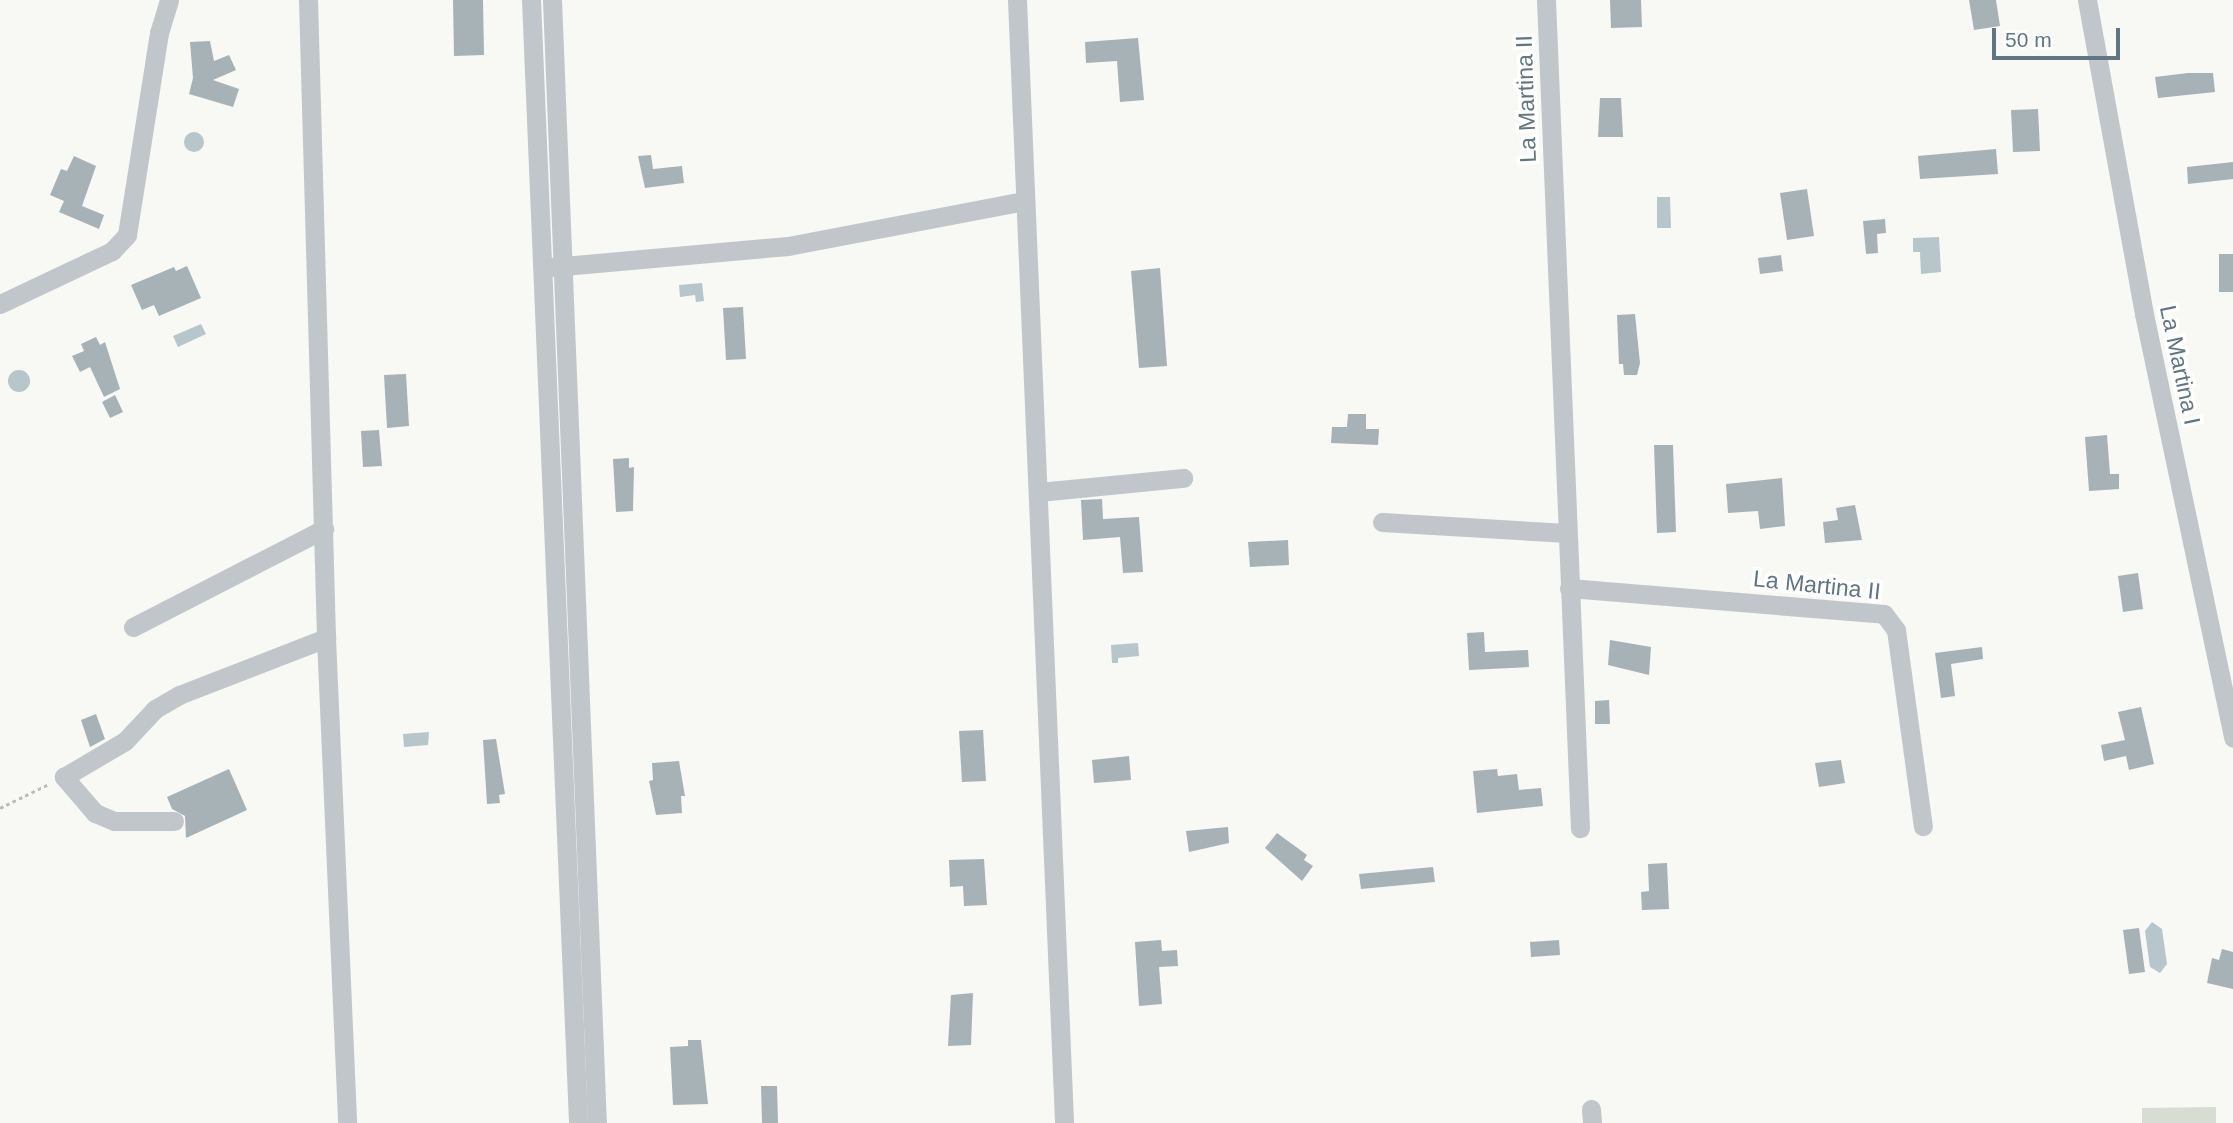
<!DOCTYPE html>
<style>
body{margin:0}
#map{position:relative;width:2233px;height:1123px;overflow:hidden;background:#f8f8f5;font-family:Helvetica,sans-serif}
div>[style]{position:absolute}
.green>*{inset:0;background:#d8ddd4}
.water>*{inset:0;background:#b7c6ca}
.round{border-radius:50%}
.building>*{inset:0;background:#a7b2b7}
.path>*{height:2.5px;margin-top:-1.25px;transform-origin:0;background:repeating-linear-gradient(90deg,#b9bdc0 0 3.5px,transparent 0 7px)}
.minor>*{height:19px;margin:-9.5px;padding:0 9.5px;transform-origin:9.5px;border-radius:9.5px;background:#c1c6ca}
span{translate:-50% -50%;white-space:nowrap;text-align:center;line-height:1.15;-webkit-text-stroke:7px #fff;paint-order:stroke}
.street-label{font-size:23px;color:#617682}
.scale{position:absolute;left:1992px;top:28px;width:128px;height:32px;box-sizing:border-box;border:4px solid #617682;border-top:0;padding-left:9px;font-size:21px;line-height:24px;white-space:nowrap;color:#617682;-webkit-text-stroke:5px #fff;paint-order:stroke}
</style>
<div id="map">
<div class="green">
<div style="clip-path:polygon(2216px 1107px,2216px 1123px,2142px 1123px,2142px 1108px)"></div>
</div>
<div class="water">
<div class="round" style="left:184px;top:132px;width:20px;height:20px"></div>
<div style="clip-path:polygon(1657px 197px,1670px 197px,1671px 228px,1657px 228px)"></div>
<div style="clip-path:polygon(1939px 237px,1941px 272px,1921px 274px,1920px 252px,1913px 252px,1913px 238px)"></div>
<div style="clip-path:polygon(702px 283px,704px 301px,696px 302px,695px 295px,680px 297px,679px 285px)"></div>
<div style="clip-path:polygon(201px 324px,206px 334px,178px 347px,173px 336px)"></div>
<div class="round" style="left:8px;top:370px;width:22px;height:22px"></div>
<div style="clip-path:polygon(1138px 643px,1139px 656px,1118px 658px,1118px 663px,1112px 663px,1111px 645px)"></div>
<div style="clip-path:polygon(429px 732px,428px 745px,404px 747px,403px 734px)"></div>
<div style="clip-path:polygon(2152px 922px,2162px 929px,2167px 964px,2160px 973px,2150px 967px,2145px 931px)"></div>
</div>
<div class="building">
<div style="clip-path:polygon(453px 0,483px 0,484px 55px,454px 56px)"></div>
<div style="clip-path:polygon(1610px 0,1641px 0,1642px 27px,1611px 28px)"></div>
<div style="clip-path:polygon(1969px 0,1996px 0,2000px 26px,1974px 30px)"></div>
<div style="clip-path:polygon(1138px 38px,1144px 100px,1120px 102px,1117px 61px,1086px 63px,1085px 42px)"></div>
<div style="clip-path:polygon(210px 41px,214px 61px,229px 55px,236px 70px,213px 80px,239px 89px,233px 107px,189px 94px,193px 78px,190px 42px)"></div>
<div style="clip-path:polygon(2188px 73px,2213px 73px,2215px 92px,2158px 98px,2155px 77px)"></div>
<div style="clip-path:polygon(1600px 98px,1621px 98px,1623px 137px,1598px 137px)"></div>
<div style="clip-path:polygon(2038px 109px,2040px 151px,2013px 152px,2011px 110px)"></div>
<div style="clip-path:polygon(1996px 149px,1998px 174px,1920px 179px,1918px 156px)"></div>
<div style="clip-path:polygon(651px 155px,653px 169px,682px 166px,684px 183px,645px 188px,638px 156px)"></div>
<div style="clip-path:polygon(74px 156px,96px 166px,82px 206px,104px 215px,99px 229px,59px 212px,64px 201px,50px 195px,61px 169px,67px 171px)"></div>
<div style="clip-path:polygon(2233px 162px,2233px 179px,2188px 184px,2187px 167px)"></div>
<div style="clip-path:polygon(1807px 189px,1814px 236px,1787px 240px,1780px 193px)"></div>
<div style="clip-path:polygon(1885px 219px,1886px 233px,1877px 234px,1878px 253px,1866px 254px,1863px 221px)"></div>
<div style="clip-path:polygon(2219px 254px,2233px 254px,2233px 292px,2219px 292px)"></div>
<div style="clip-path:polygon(1781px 255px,1783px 271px,1760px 274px,1758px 258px)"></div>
<div style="clip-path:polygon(187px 266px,201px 298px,159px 316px,154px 305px,142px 310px,131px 285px,174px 267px,176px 271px)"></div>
<div style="clip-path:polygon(1160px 268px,1167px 366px,1139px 368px,1131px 271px)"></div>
<div style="clip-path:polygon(743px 307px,746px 359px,726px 360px,723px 308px)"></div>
<div style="clip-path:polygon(1635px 314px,1640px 363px,1637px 375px,1624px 375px,1623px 364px,1619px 364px,1617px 315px)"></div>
<div style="clip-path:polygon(96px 337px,100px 345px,105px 342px,120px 389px,104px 397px,90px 367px,80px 372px,72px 356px,84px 351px,81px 344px)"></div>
<div style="clip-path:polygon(406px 374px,409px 426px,387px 428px,384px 375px)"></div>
<div style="clip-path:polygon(115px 395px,123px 412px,110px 418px,102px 402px)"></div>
<div style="clip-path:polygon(1348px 414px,1366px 414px,1366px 429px,1379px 429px,1378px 445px,1331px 443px,1332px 427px,1347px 427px)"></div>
<div style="clip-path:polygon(379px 430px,382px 466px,363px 467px,361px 431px)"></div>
<div style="clip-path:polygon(2107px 435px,2110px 474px,2119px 474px,2119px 489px,2089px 491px,2085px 437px)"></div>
<div style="clip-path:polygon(1654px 445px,1673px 445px,1676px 532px,1657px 533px)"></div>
<div style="clip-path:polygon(629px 458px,629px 468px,634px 467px,633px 511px,616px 512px,613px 459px)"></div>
<div style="clip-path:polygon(1782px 478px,1785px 526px,1760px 529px,1758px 511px,1728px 513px,1726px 484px)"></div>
<div style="clip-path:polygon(1102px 499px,1103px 519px,1139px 517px,1143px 572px,1123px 573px,1120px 537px,1083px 540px,1081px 500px)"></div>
<div style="clip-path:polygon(1855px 505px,1862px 540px,1825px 543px,1823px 522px,1838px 520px,1836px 508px)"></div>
<div style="clip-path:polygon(1288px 540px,1289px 565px,1250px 567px,1248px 542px)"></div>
<div style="clip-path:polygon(2138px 573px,2143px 609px,2123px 612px,2118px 576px)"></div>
<div style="clip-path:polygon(1484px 632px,1485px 652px,1528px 650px,1529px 667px,1469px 670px,1467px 633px)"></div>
<div style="clip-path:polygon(1610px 640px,1651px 647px,1649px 675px,1608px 665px)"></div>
<div style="clip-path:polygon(1982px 647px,1983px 659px,1951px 664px,1955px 696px,1941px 698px,1935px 653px)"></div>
<div style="clip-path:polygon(1609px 700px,1610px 724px,1595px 724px,1595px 701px)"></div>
<div style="clip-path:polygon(2141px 707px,2154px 764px,2129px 770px,2126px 756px,2104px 761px,2101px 745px,2125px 740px,2118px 712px)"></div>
<div style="clip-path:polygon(96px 714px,105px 739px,90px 747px,81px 720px)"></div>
<div style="clip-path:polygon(983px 730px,986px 781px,962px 782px,959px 731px)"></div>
<div style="clip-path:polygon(496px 739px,505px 794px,499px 795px,500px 803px,487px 804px,483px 740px)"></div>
<div style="clip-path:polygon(1129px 756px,1131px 780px,1094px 783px,1092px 760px)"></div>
<div style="clip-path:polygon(1841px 760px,1845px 783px,1819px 787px,1815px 763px)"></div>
<div style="clip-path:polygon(679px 761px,685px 796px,681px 796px,682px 813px,656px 815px,649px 781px,653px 780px,652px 763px)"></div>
<div style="clip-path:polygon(229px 769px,247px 810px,186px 838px,185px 816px,172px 809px,167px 797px)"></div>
<div style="clip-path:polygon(1497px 769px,1498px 776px,1517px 774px,1519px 790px,1541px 788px,1543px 806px,1477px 813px,1473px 771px)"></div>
<div style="clip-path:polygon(1228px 827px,1229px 843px,1189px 852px,1186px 831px)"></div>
<div style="clip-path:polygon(1277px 833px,1307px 855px,1304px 860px,1313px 866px,1302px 881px,1265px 848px)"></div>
<div style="clip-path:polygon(984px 859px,987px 905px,964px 906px,963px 886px,950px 887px,949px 860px)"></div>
<div style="clip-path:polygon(1667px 863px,1669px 909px,1642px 910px,1641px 892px,1649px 891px,1648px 864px)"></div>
<div style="clip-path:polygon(1433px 867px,1435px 882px,1361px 889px,1359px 874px)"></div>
<div style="clip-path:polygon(2139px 928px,2145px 972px,2129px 974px,2123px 930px)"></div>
<div style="clip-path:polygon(1161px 940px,1162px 951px,1177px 950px,1178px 966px,1159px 967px,1162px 1004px,1139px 1006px,1135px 942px)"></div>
<div style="clip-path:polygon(1559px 940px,1560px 955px,1531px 957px,1530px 942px)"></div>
<div style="clip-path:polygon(2222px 949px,2233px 952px,2233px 989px,2207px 983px,2212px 958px,2219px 960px)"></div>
<div style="clip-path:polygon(973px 993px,971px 1045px,948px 1046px,951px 995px)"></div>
<div style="clip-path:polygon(688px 1040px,701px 1040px,708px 1104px,673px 1105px,670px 1047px,688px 1046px)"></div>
<div style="clip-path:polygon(761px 1086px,777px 1086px,778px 1123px,762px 1123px)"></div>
</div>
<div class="path">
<div style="left:0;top:808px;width:55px;rotate:-26.1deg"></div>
</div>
<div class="minor">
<div style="left:308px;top:0;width:638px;rotate:88.38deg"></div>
<div style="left:326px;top:638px;width:485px;rotate:87.5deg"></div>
<div style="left:531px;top:0;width:1124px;rotate:87.6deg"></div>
<div style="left:552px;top:0;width:1124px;rotate:87.71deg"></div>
<div style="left:1017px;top:0;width:1124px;rotate:87.6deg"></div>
<div style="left:1546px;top:0;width:829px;rotate:87.65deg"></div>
<div style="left:2087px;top:0;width:319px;rotate:79.7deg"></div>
<div style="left:2144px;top:314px;width:433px;rotate:78.1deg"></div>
<div style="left:552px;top:267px;width:237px;rotate:-5.1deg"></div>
<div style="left:788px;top:246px;width:241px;rotate:-10.8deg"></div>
<div style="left:0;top:304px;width:124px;rotate:-25.3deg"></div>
<div style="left:112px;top:251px;width:22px;rotate:-47deg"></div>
<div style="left:127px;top:235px;width:205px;rotate:-81deg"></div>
<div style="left:159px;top:33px;width:34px;rotate:-73deg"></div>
<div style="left:1039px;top:492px;width:145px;rotate:-5.6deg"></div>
<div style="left:1382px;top:522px;width:185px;rotate:3.4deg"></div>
<div style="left:1569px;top:588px;width:316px;rotate:4.7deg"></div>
<div style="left:1884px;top:614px;width:20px;rotate:53deg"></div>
<div style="left:1896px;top:630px;width:198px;rotate:82.2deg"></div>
<div style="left:133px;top:627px;width:215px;rotate:-27.2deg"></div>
<div style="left:174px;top:821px;width:60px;rotate:180deg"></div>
<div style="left:114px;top:821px;width:21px;rotate:-157deg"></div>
<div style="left:95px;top:813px;width:48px;rotate:-130.7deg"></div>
<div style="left:64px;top:777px;width:71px;rotate:-30.5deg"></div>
<div style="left:125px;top:741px;width:44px;rotate:-46.8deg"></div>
<div style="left:155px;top:709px;width:28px;rotate:-30deg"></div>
<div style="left:179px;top:695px;width:158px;rotate:-21.2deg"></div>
<div style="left:1591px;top:1109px;width:14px;rotate:86deg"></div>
</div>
<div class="street-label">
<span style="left:1526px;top:99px;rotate:-92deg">La Martina II</span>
<span style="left:2180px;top:365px;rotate:78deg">La Martina I</span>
<span style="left:1817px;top:585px;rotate:6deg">La Martina II</span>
</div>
<div class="scale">50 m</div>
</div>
